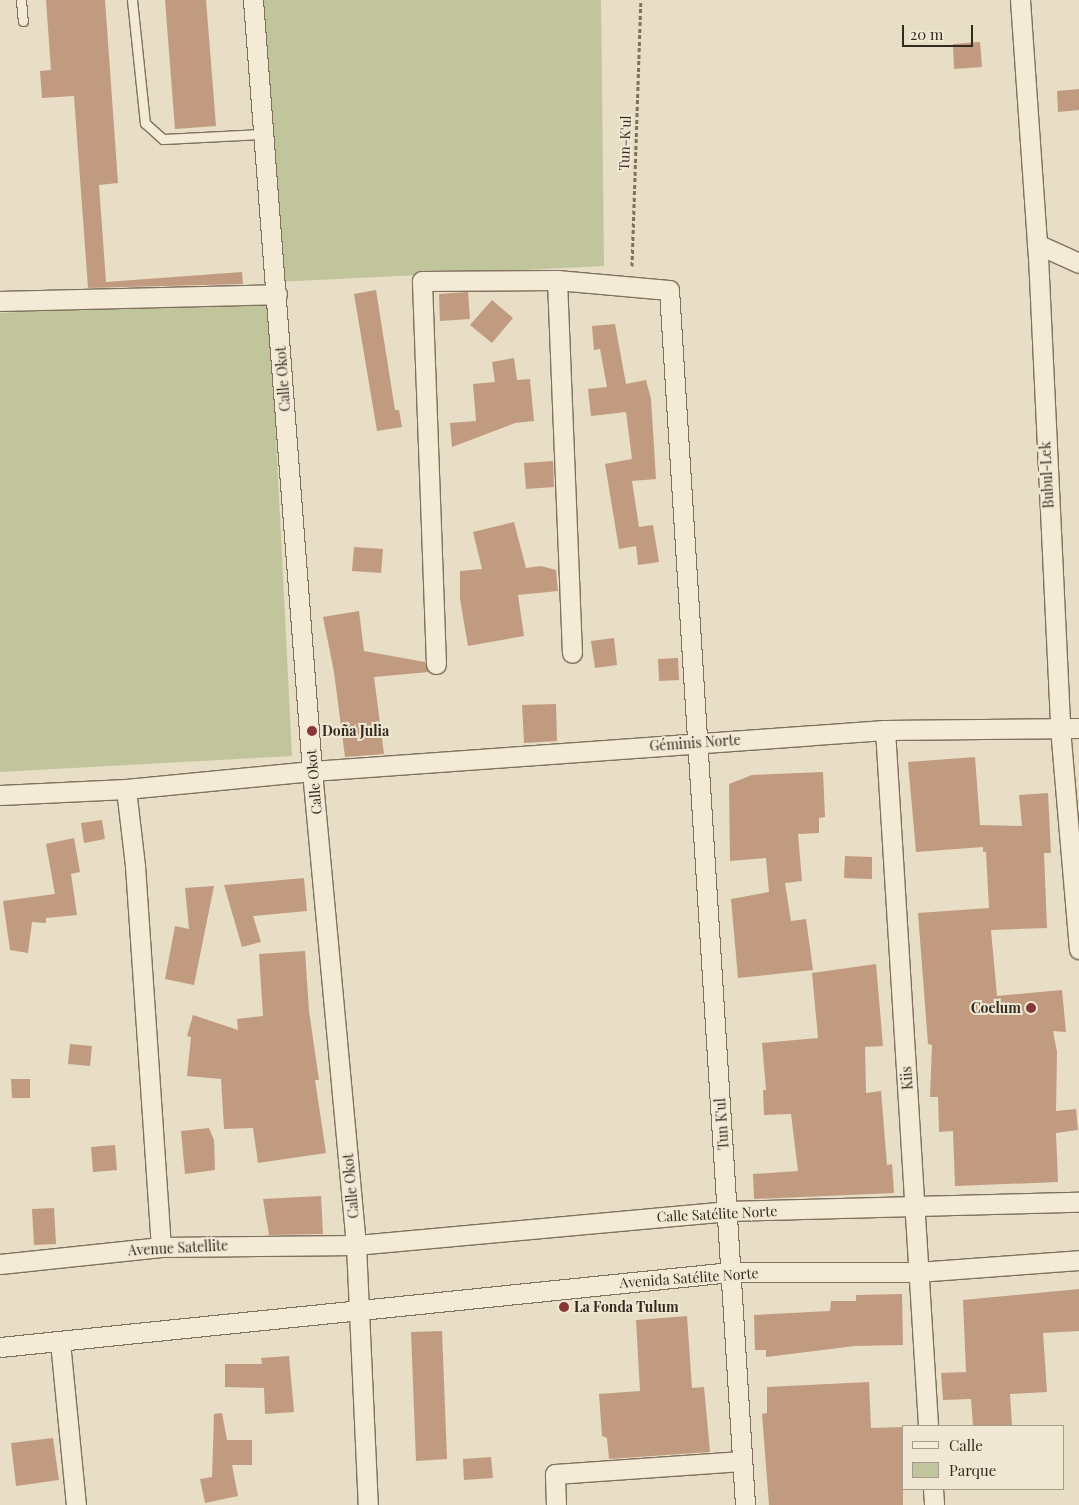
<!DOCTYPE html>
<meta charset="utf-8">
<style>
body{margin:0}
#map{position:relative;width:1079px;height:1505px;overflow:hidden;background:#e8ddc5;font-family:"Playfair Display",serif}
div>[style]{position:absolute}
.green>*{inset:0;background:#c0c59b}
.building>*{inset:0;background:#c19b80}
.path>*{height:3px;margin-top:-1.5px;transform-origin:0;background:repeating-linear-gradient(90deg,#81705e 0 4px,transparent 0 6.5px)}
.roads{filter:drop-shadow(1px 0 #81705e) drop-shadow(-1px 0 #81705e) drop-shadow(0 1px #81705e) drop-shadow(0 -1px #81705e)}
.service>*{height:9px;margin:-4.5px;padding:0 4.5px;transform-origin:4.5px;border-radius:4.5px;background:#f4ebd7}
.minor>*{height:19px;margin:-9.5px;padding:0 9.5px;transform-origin:9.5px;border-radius:9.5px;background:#f4ebd7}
.dots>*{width:14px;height:14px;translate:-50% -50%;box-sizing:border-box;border:2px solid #f1e8d4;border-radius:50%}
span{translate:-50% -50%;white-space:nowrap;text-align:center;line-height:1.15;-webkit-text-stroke:4px #f1e8d4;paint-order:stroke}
.street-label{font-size:14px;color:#33291f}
.poi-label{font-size:14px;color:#33291f;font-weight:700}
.left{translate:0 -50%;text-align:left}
.right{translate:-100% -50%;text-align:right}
.legend{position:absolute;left:902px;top:1425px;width:162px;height:65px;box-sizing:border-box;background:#f1e8d4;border:1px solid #a59c8c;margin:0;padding:6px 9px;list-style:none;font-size:15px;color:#33291f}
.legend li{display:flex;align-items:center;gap:10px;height:25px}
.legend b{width:25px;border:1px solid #a59c8c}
.scale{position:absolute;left:902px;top:25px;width:71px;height:22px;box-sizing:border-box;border:2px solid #33291f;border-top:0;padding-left:6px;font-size:15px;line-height:18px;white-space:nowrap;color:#33291f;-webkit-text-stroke:4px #f1e8d4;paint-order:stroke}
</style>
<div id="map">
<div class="green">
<div style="clip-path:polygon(256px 0,601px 0,604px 266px,276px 282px)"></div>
<div style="clip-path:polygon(269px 298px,292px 756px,0 772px,0 313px)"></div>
</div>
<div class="building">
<div style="clip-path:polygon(46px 0,105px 0,118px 183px,99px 185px,106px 282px,242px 272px,243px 284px,88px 288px,74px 96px,42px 98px,40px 71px,51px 70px)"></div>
<div style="clip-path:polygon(165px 0,206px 0,216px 126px,175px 129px)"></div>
<div style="clip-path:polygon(980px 42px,982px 67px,954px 69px,953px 44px)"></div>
<div style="clip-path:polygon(1079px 89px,1079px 110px,1058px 112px,1057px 91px)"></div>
<div style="clip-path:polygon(376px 290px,395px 410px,399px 410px,402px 427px,377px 431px,354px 294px)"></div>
<div style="clip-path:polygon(468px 292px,470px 319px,440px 321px,439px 294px)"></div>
<div style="clip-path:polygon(492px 300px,513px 318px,492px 343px,470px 325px)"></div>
<div style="clip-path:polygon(615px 324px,626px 384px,646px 380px,651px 399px,656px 479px,632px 481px,639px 527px,653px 525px,659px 562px,638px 565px,636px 546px,619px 549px,605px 464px,632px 459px,626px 412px,591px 416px,588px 389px,607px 387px,600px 349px,594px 350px,592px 326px)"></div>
<div style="clip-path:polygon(514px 358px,517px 380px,530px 379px,534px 421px,515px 423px,452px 447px,450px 423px,476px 421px,473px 384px,495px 382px,492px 362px)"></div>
<div style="clip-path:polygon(553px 461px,554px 487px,526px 489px,524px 463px)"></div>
<div style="clip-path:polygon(514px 522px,526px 568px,541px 566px,556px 570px,558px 591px,518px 595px,524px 636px,468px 646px,460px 599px,460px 571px,482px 569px,473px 532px)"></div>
<div style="clip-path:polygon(354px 547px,383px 549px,381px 573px,352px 571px)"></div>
<div style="clip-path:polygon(359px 611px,364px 651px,425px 662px,429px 672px,374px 677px,384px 754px,345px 757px,334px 672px,323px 617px)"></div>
<div style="clip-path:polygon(614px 638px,617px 665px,595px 668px,591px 641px)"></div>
<div style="clip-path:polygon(678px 658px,679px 680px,659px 681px,658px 659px)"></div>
<div style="clip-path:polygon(556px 704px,557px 741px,524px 743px,522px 705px)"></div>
<div style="clip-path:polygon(975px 757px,980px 825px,1022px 826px,1019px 795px,1048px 793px,1051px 853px,1044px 853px,1047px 928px,991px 930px,997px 996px,1062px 990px,1066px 1032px,1053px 1031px,1057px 1052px,1056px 1111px,1076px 1109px,1078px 1130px,1056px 1133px,1058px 1182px,955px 1186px,953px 1131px,939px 1132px,938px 1097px,930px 1097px,932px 1045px,928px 1044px,918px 913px,989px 908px,986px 852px,983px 852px,983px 847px,916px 852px,908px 762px)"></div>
<div style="clip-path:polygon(823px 772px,825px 817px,819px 818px,819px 833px,798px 834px,802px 881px,785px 883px,791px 921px,806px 919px,813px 970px,738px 978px,731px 899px,769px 892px,766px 858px,730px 861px,729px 784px,752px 775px)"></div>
<div style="clip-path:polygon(102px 820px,105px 839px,84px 843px,81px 823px)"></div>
<div style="clip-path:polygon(74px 838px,80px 872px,71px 874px,77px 915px,46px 918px,46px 923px,32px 922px,28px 953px,10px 950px,3px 901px,55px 894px,46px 844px)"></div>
<div style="clip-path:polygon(845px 856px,872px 857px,872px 879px,844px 878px)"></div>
<div style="clip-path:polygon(304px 878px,307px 911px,253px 916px,261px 942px,242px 947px,224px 885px)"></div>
<div style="clip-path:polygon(214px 886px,194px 985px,165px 979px,175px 926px,189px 929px,185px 888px)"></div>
<div style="clip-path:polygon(305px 951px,309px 1011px,319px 1080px,315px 1080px,326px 1153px,258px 1163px,253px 1128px,224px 1129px,221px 1079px,187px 1076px,191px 1037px,187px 1036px,193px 1015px,238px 1030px,237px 1019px,263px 1016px,259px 954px)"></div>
<div style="clip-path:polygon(876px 964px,883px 1046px,865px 1047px,866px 1093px,881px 1091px,887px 1165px,892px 1164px,894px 1193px,754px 1199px,753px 1174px,798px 1171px,791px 1114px,764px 1115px,763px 1090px,766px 1090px,762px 1043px,818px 1038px,812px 973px)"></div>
<div style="clip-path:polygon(70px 1044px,92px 1046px,90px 1066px,68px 1064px)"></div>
<div style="clip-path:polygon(11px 1079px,30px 1079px,30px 1098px,12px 1098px)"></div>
<div style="clip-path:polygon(209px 1128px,214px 1140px,215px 1170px,185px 1174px,181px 1131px)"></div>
<div style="clip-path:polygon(115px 1145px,117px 1170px,93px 1172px,91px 1147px)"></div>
<div style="clip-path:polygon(321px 1196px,323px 1234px,269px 1235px,263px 1199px)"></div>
<div style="clip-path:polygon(54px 1208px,56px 1244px,34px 1245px,32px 1209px)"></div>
<div style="clip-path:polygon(1079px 1289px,1079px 1331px,1043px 1333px,1047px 1392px,1010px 1394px,1012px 1426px,973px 1426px,971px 1399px,943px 1400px,941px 1373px,966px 1372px,963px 1300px)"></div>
<div style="clip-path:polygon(902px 1294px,903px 1345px,855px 1346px,766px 1357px,766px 1350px,755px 1350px,754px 1315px,830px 1311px,831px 1301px,856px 1301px,856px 1295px)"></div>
<div style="clip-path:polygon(687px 1316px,692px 1388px,704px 1387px,710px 1452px,609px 1459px,607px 1438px,602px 1436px,599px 1394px,640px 1391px,636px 1320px)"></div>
<div style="clip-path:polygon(442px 1331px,447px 1459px,416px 1461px,411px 1332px)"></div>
<div style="clip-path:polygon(289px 1356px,294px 1412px,265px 1414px,264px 1388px,225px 1387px,225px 1364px,262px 1364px,261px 1358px)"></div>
<div style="clip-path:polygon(869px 1382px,871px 1428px,903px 1427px,903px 1505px,769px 1505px,762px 1414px,767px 1413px,767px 1387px)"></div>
<div style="clip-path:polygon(222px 1413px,227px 1440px,252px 1440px,252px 1465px,232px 1465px,238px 1496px,205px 1503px,200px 1479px,212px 1477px,214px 1414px)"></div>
<div style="clip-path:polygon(53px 1438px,59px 1480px,16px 1486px,11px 1443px)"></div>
<div style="clip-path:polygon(491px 1457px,493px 1478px,464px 1480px,463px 1459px)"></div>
</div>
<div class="path">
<div style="left:632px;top:266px;width:266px;rotate:-88.1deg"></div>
</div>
<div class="roads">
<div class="service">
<div style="left:21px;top:0;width:21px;rotate:85deg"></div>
<div style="left:132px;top:0;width:124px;rotate:84deg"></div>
<div style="left:145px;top:123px;width:24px;rotate:42deg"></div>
<div style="left:163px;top:139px;width:99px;rotate:-2.9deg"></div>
</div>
<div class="minor">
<div style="left:253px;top:0;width:773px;rotate:85.62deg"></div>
<div style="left:312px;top:771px;width:476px;rotate:84.7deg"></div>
<div style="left:356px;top:1245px;width:260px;rotate:87.4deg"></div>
<div style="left:1020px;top:0;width:257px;rotate:86deg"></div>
<div style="left:1038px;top:256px;width:473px;rotate:87.3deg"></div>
<div style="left:1060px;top:728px;width:222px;rotate:85.1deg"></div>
<div style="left:1037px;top:244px;width:46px;rotate:24.3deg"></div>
<div style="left:557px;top:280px;width:373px;rotate:87.7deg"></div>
<div style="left:0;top:301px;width:277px;rotate:-1.4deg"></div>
<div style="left:436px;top:664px;width:383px;rotate:-92.1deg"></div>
<div style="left:422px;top:281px;width:135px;rotate:-0.4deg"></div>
<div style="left:557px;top:280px;width:112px;rotate:5.1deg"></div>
<div style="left:669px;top:290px;width:1217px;rotate:86.42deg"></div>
<div style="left:885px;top:730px;width:697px;rotate:86.46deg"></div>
<div style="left:126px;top:789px;width:78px;rotate:83.3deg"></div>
<div style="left:135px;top:866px;width:382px;rotate:86.1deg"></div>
<div style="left:0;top:795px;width:126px;rotate:-2.7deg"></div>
<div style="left:126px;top:789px;width:187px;rotate:-5.5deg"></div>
<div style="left:312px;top:771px;width:574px;rotate:-4.09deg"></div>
<div style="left:885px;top:730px;width:194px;rotate:-0.6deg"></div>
<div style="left:0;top:1264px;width:162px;rotate:-6deg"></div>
<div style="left:161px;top:1247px;width:195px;rotate:-0.6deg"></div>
<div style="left:356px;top:1245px;width:373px;rotate:-5.2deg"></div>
<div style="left:727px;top:1211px;width:352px;rotate:-1.5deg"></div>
<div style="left:60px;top:1342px;width:164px;rotate:84.4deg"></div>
<div style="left:0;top:1347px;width:735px;rotate:-5.86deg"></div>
<div style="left:731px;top:1272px;width:186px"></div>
<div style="left:917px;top:1272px;width:162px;rotate:-4.2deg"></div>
<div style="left:933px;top:1489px;width:16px;rotate:86deg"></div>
<div style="left:556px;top:1505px;width:31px;rotate:-92deg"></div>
<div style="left:555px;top:1474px;width:187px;rotate:-4deg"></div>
</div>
</div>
<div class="dots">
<div style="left:312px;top:731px;background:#883536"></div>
<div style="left:1031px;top:1008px;background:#883536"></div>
<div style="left:564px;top:1307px;background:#883536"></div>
</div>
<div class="street-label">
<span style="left:625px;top:143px;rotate:-88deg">Tun-K'ul</span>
<span style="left:283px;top:379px;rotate:-94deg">Calle Okot</span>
<span style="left:1047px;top:475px;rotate:-93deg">Bubul-Lek</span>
<span style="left:695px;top:743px;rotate:-4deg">Géminis Norte</span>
<span style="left:314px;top:782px;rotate:-95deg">Calle Okot</span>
<span style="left:907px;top:1078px;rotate:-94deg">Kiis</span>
<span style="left:722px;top:1124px;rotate:-94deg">Tun K'ul</span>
<span style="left:351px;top:1186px;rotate:-95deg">Calle Okot</span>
<span style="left:717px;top:1214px;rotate:-3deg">Calle Satélite Norte</span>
<span style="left:178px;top:1248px;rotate:-3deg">Avenue Satellite</span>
<span style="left:689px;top:1278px;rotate:-4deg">Avenida Satélite Norte</span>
</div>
<div class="poi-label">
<span class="left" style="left:322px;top:731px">Doña Julia</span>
<span class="right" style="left:1021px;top:1008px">Coelum</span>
<span class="left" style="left:574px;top:1307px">La Fonda Tulum</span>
</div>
<ul class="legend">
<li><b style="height:6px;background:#f4ebd7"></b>Calle</li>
<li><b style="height:14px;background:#c0c59b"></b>Parque</li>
</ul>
<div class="scale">20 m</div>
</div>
